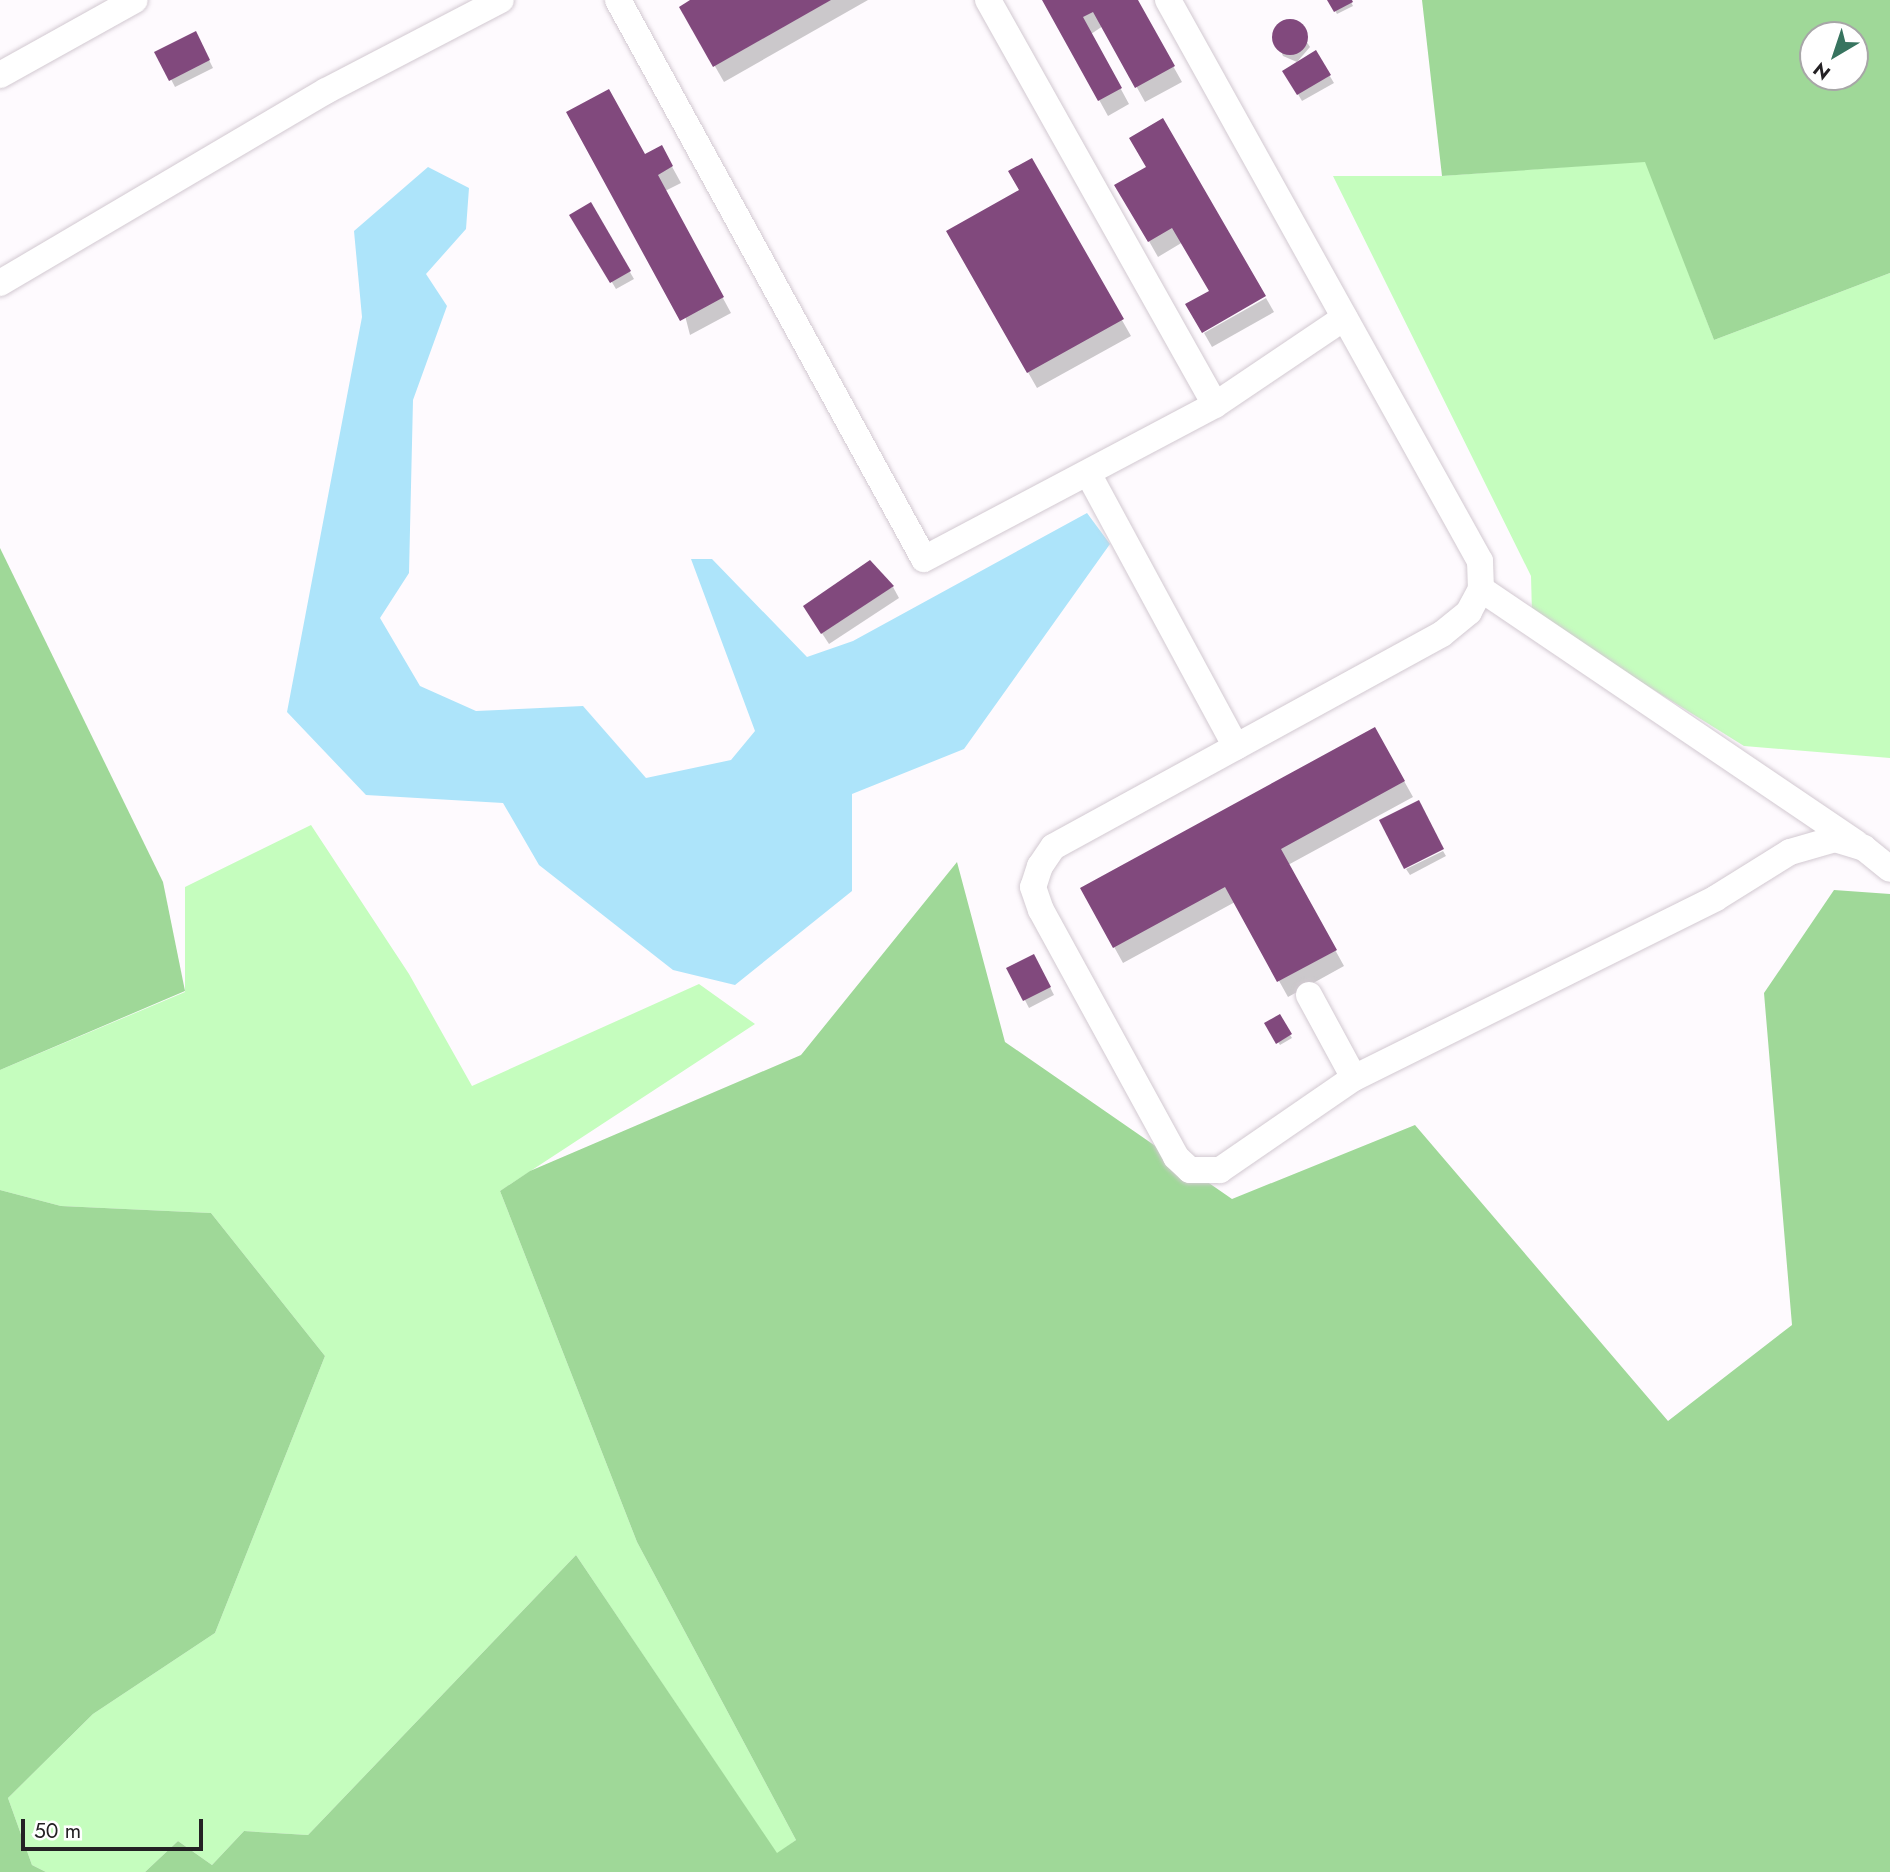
<!DOCTYPE html>
<style>
body{margin:0}
#map{position:relative;width:1890px;height:1872px;overflow:hidden;background:#fefafe;font-family:Jost,sans-serif}
div>[style]{position:absolute}
[style*='--x']{left:calc(var(--x)*1px);top:calc(var(--y)*1px);width:calc(var(--w)*1px);rotate:calc(var(--a)*1deg)}
.green>*{inset:0;background:#c5fdbe}
.forest>*{inset:0;background:#9fd898}
.water>*{inset:0;background:#ade4fa}
.shadow>*{inset:0;background:#0003}
.building>*{inset:0;background:#81497d}
.round{border-radius:50%}
.roads{filter:drop-shadow(0 0 2px #d2c9d1) drop-shadow(0 0 2px #d2c9d1)}
.minor>*{height:26px;margin:-13px;padding:0 13px;transform-origin:13px;border-radius:13px;background:#fff}
span{translate:-50% -50%;white-space:nowrap;text-align:center;line-height:1.15;-webkit-text-stroke:7px #fff;paint-order:stroke}
.north{position:absolute;left:1799px;top:21px;width:70px;height:70px;box-sizing:border-box;background:#fff;border:2px solid #a7a6a7;border-radius:50%;rotate:219deg;font-size:19px;font-weight:700;line-height:28px;text-align:center;color:#242124}
.north::after{content:'';display:block;margin:auto;width:24px;height:32px;background:#37745f;clip-path:polygon(50% 0,100% 100%,50% 72%,0 100%)}
.scale{position:absolute;left:21px;top:1819px;width:182px;height:32px;box-sizing:border-box;border:4px solid #242124;border-top:0;padding-left:9px;font-size:21px;line-height:24px;white-space:nowrap;color:#242124;-webkit-text-stroke:5px #fff;paint-order:stroke}
</style>
<div id="map">
<div class="green">
<div style="clip-path:polygon(1646px 161px,1714px 340px,1890px 273px,1890px 758px,1744px 746px,1532px 614px,1531px 576px,1333px 176px,1442px 176px)"></div>
<div style="clip-path:polygon(311px 825px,409px 974px,472px 1086px,699px 984px,755px 1024px,500px 1191px,637px 1542px,796px 1840px,777px 1854px,576px 1555px,308px 1835px,244px 1831px,212px 1865px,178px 1841px,145px 1872px,46px 1872px,32px 1865px,8px 1798px,93px 1714px,215px 1633px,325px 1356px,211px 1213px,61px 1206px,0 1190px,0 1070px,185px 992px,185px 887px)"></div>
</div>
<div class="forest">
<div style="clip-path:polygon(evenodd,1422px 0,1890px 0,1890px 273px,1714px 340px,1645px 162px,1442px 176px,1422px 0,1813px 35px,1855px 35px,1855px 77px,1813px 77px,1813px 35px)"></div>
<div style="clip-path:polygon(0 548px,163px 882px,185px 991px,0 1070px)"></div>
<div style="clip-path:polygon(957px 862px,1005px 1042px,1232px 1199px,1415px 1125px,1668px 1421px,1792px 1325px,1764px 993px,1834px 890px,1890px 894px,1890px 1872px,145px 1872px,178px 1841px,212px 1865px,244px 1831px,308px 1835px,576px 1555px,777px 1853px,796px 1840px,637px 1542px,500px 1191px,530px 1171px,801px 1055px)"></div>
<div style="clip-path:polygon(0 1190px,61px 1206px,211px 1213px,325px 1356px,215px 1633px,93px 1714px,8px 1798px,32px 1865px,46px 1872px,0 1872px)"></div>
</div>
<div class="water">
<div style="clip-path:polygon(428px 167px,469px 188px,466px 229px,426px 274px,447px 306px,413px 400px,409px 573px,380px 618px,420px 686px,476px 711px,583px 706px,646px 778px,731px 760px,755px 731px,691px 559px,712px 559px,807px 657px,853px 641px,1087px 513px,1110px 544px,964px 749px,852px 794px,852px 891px,735px 985px,673px 970px,539px 865px,503px 803px,366px 795px,287px 712px,362px 317px,354px 231px)"></div>
</div>
<div class="shadow">
<div style="clip-path:polygon(694px 0,868px 0,724px 82px,681px 7px)"></div>
<div style="clip-path:polygon(1044px 0,1136px 0,1182px 82px,1145px 102px,1103px 26px,1091px 34px,1129px 104px,1108px 116px)"></div>
<div style="clip-path:polygon(1329px 0,1350px 0,1353px 6px,1337px 14px)"></div>
<div style="clip-path:polygon(1293px 21px,1310px 47px,1297px 62px,1283px 56px,1274px 34px)"></div>
<div style="clip-path:polygon(199px 40px,213px 68px,175px 87px,157px 52px)"></div>
<div style="clip-path:polygon(1316px 53px,1334px 83px,1302px 101px,1285px 72px)"></div>
<div style="clip-path:polygon(644px 156px,670px 163px,681px 183px,665px 191px,731px 313px,690px 335px)"></div>
<div style="clip-path:polygon(1031px 160px,1131px 336px,1037px 388px,948px 232px,1021px 190px)"></div>
<div style="clip-path:polygon(1148px 167px,1211px 291px,1183px 242px,1158px 257px,1117px 185px)"></div>
<div style="clip-path:polygon(590px 204px,634px 279px,616px 289px,572px 215px)"></div>
<div style="clip-path:polygon(1266px 298px,1274px 312px,1212px 347px,1204px 333px)"></div>
<div style="clip-path:polygon(893px 587px,899px 598px,829px 644px,812px 618px)"></div>
<div style="clip-path:polygon(1375px 729px,1413px 797px,1288px 865px,1344px 966px,1288px 997px,1235px 902px,1123px 963px,1082px 889px)"></div>
<div style="clip-path:polygon(1443px 851px,1446px 856px,1410px 875px,1406px 869px)"></div>
<div style="clip-path:polygon(1034px 956px,1054px 995px,1029px 1008px,1009px 969px)"></div>
<div style="clip-path:polygon(1279px 1017px,1292px 1038px,1280px 1045px,1267px 1024px)"></div>
</div>
<div class="building">
<div style="clip-path:polygon(690px 0,831px 0,713px 67px,679px 7px)"></div>
<div style="clip-path:polygon(1042px 0,1138px 0,1175px 66px,1135px 88px,1093px 12px,1083px 17px,1122px 88px,1098px 101px)"></div>
<div style="clip-path:polygon(1327px 0,1352px 0,1353px 2px,1334px 12px)"></div>
<div class="round" style="left:1272px;top:19px;width:36px;height:36px"></div>
<div style="clip-path:polygon(196px 31px,210px 60px,169px 81px,154px 52px)"></div>
<div style="clip-path:polygon(1316px 50px,1331px 75px,1297px 95px,1282px 71px)"></div>
<div style="clip-path:polygon(609px 89px,645px 154px,662px 145px,673px 166px,658px 175px,724px 297px,680px 321px,566px 112px)"></div>
<div style="clip-path:polygon(1163px 118px,1266px 296px,1202px 333px,1185px 304px,1209px 291px,1172px 228px,1148px 242px,1114px 185px,1146px 167px,1129px 138px)"></div>
<div style="clip-path:polygon(1032px 158px,1124px 319px,1027px 373px,946px 231px,1019px 190px,1008px 171px)"></div>
<div style="clip-path:polygon(591px 202px,631px 271px,610px 283px,569px 215px)"></div>
<div style="clip-path:polygon(870px 560px,894px 586px,821px 634px,803px 606px)"></div>
<div style="clip-path:polygon(1375px 727px,1405px 781px,1281px 849px,1337px 950px,1277px 982px,1225px 887px,1113px 948px,1080px 888px)"></div>
<div style="clip-path:polygon(1419px 800px,1444px 849px,1404px 869px,1379px 820px)"></div>
<div style="clip-path:polygon(1034px 954px,1051px 987px,1023px 1001px,1006px 968px)"></div>
<div style="clip-path:polygon(1280px 1014px,1292px 1034px,1276px 1044px,1264px 1023px)"></div>
</div>
<div class="roads">
<div class="minor">
<div style="--x:618;--y:0;--w:637;--a:61.3"></div>
<div style="--x:924;--y:559;--w:329;--a:-27.9"></div>
<div style="--x:1215;--y:405;--w:156;--a:-34"></div>
<div style="--x:988;--y:0;--w:464;--a:60.7"></div>
<div style="--x:1168;--y:0;--w:642;--a:60.92"></div>
<div style="--x:1480;--y:561;--w:28;--a:88"></div>
<div style="--x:1481;--y:589;--w:26;--a:118"></div>
<div style="--x:1469;--y:612;--w:35;--a:141"></div>
<div style="--x:1442;--y:634;--w:443;--a:151.3"></div>
<div style="--x:1053;--y:847;--w:23;--a:124"></div>
<div style="--x:1040;--y:866;--w:22;--a:108"></div>
<div style="--x:1033;--y:887;--w:24;--a:71"></div>
<div style="--x:1041;--y:910;--w:281;--a:61.3"></div>
<div style="--x:1176;--y:1157;--w:19;--a:43"></div>
<div style="--x:1190;--y:1170;--w:30;--a:0"></div>
<div style="--x:1220;--y:1170;--w:163;--a:-34.5"></div>
<div style="--x:1354;--y:1078;--w:404;--a:-26.4"></div>
<div style="--x:1716;--y:898;--w:87;--a:-31.9"></div>
<div style="--x:1790;--y:852;--w:47;--a:-16.1"></div>
<div style="--x:1835;--y:839;--w:30;--a:17"></div>
<div style="--x:1864;--y:848;--w:33;--a:39"></div>
<div style="--x:0;--y:75;--w:154;--a:-29.1"></div>
<div style="--x:0;--y:283;--w:378;--a:-30.5"></div>
<div style="--x:326;--y:91;--w:197;--a:-27.5"></div>
<div style="--x:1089;--y:475;--w:309;--a:61.6"></div>
<div style="--x:1481;--y:589;--w:453;--a:34.1"></div>
<div style="--x:1309;--y:995;--w:94;--a:61.5"></div>
</div>
</div>
<div class="north">N</div>
<div class="scale">50 m</div>
</div>
